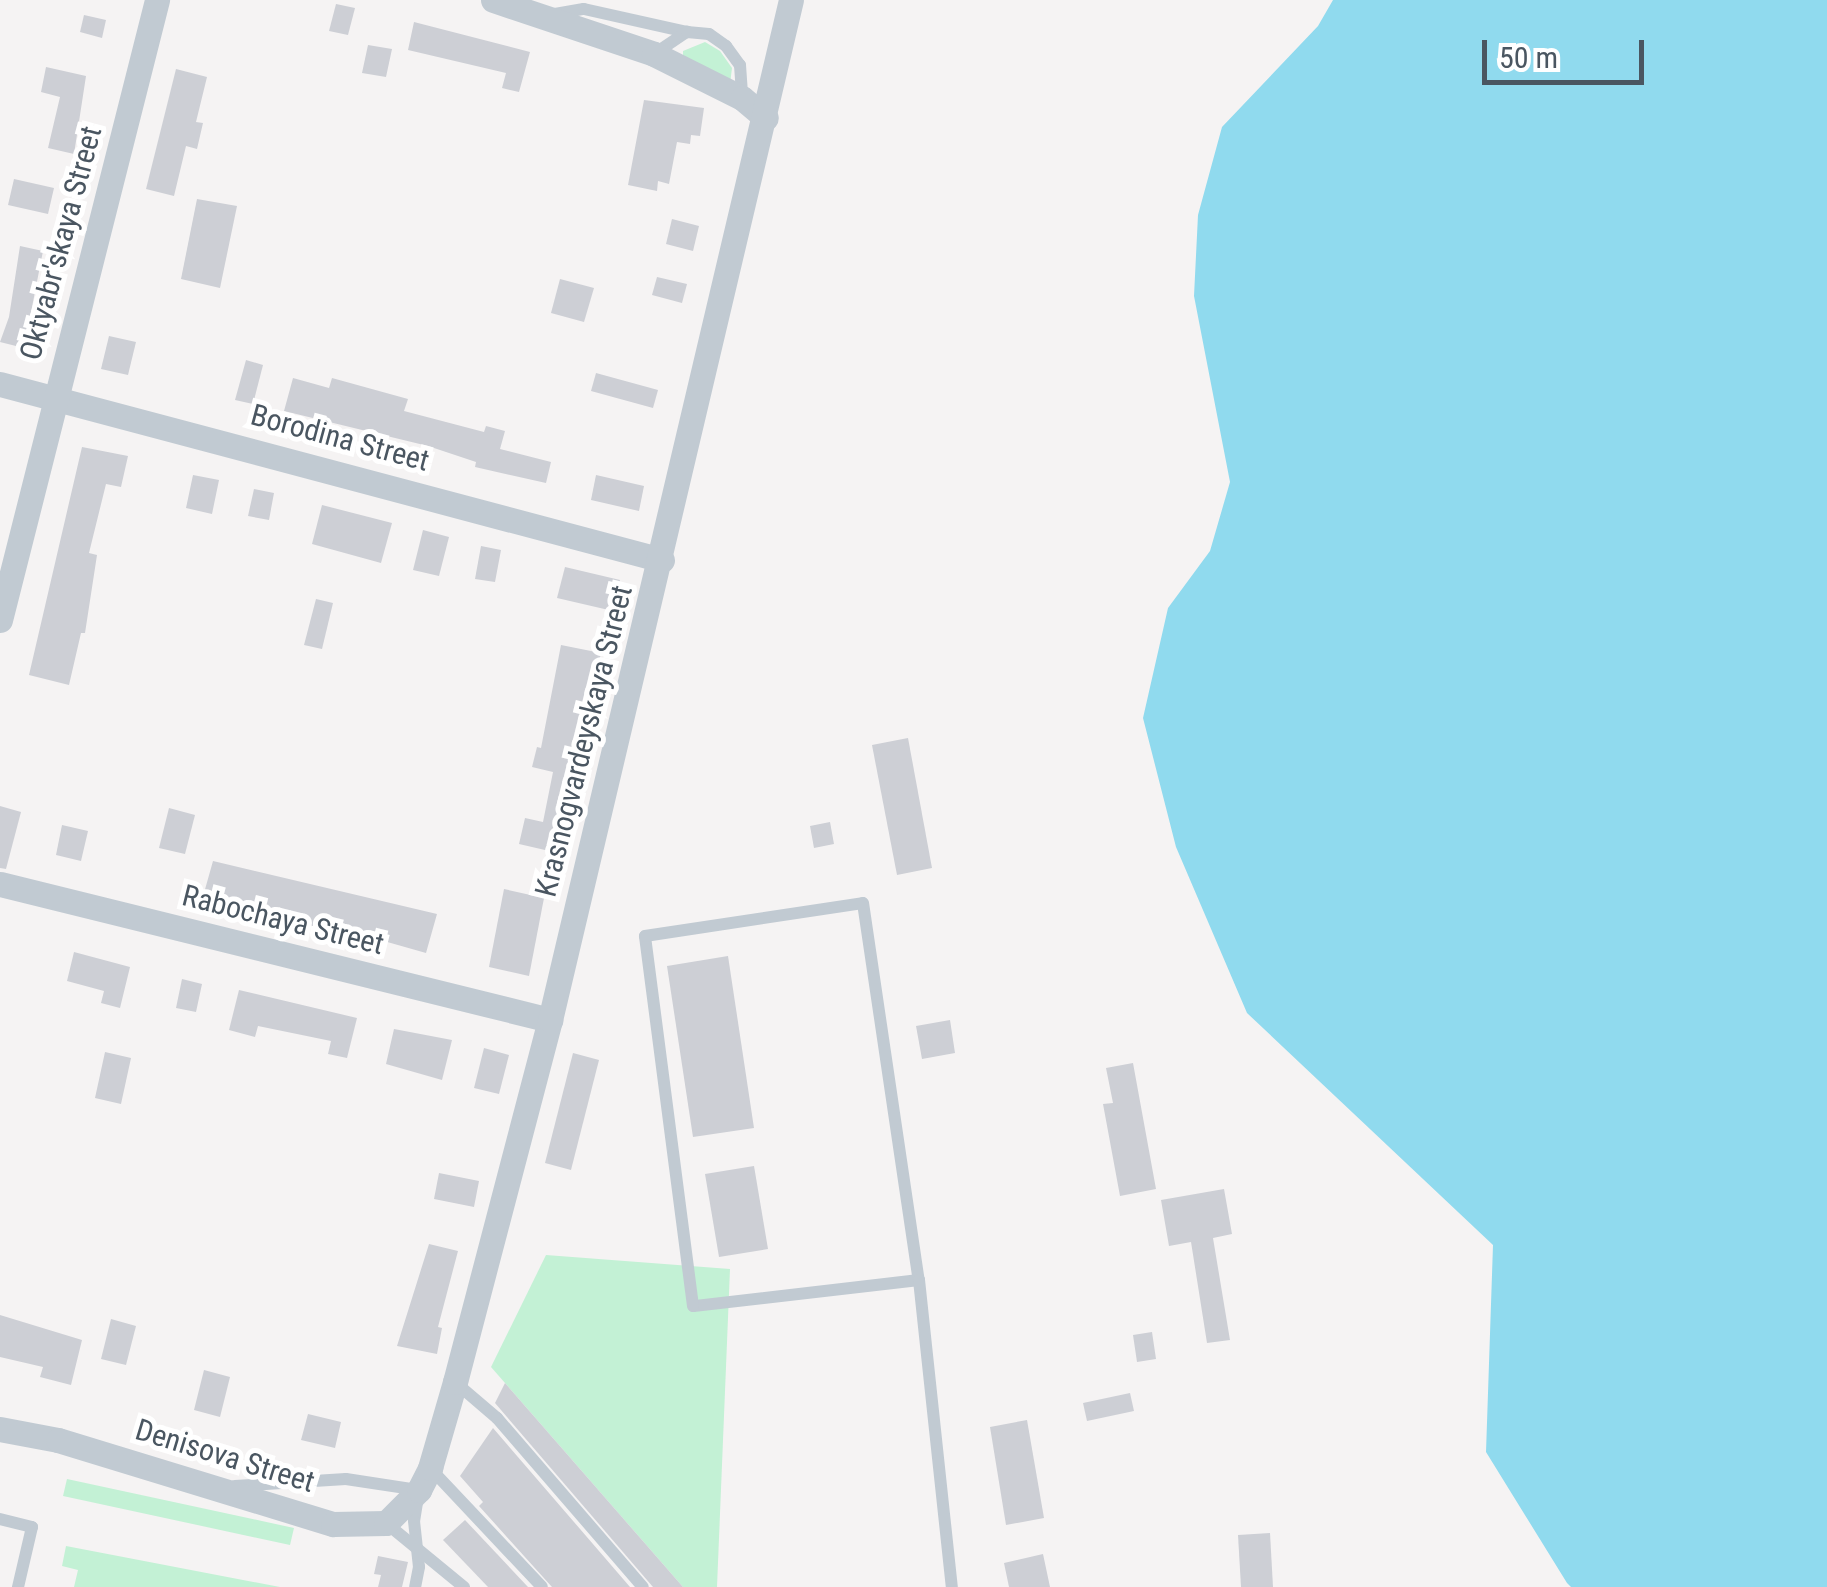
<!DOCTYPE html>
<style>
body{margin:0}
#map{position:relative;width:1827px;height:1587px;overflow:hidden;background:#f5f3f3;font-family:"Roboto Condensed",sans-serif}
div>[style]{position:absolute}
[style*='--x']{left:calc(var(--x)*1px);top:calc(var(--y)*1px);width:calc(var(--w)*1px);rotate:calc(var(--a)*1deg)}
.green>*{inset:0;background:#c3f1d5}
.water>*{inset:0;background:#90daee}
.building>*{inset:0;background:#cdcfd5}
.service>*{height:12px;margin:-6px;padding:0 6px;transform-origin:6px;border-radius:6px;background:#c1cad2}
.minor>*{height:25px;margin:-12.5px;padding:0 12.5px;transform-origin:12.5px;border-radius:12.5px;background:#c1cad2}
span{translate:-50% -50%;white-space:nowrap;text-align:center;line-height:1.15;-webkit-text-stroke:10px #fff;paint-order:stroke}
.street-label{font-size:30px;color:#4a5661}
.scale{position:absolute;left:1482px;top:40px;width:162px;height:45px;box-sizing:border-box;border:5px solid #4a5661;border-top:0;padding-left:12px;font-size:30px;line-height:35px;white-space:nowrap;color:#4a5661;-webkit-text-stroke:8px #fff;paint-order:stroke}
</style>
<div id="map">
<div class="green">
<div style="clip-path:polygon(705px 42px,720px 51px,732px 68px,730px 84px,683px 60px,683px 51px)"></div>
<div style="clip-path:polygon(546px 1255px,730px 1269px,717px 1587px,683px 1587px,491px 1367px)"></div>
<div style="clip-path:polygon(67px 1479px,294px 1528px,290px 1545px,63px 1496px)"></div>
<div style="clip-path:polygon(66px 1546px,280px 1587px,74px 1587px,78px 1570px,62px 1566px)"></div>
</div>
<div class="water">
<div style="clip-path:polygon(1333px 0,1827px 0,1827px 1587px,1571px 1587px,1567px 1583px,1486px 1452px,1493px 1245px,1247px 1013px,1176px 847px,1143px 718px,1168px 608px,1210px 551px,1230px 482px,1194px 296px,1198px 215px,1222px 127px,1318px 26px)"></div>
</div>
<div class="building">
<div style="clip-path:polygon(336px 4px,355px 8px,348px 35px,329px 31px)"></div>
<div style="clip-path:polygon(84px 15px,106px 20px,102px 38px,80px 32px)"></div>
<div style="clip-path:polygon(414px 22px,530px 52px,519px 92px,502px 88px,506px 73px,408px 50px)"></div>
<div style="clip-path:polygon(368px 45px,392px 49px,386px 77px,362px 73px)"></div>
<div style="clip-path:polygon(46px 67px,86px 76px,74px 154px,48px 148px,60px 97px,41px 92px)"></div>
<div style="clip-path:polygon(176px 69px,207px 77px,196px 122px,203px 123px,197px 149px,186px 146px,174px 196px,146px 189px)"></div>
<div style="clip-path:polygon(644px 100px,704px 108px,700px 136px,691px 135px,690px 144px,677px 142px,669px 184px,658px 181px,657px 191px,628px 185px)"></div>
<div style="clip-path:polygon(14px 179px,54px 188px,48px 214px,8px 205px)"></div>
<div style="clip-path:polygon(197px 199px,237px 206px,220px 288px,181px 279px)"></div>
<div style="clip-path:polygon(672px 219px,699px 226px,693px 251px,666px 244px)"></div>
<div style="clip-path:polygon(20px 246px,43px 251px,24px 348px,0 342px,9px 317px)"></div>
<div style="clip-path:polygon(657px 277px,687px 284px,682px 303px,652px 295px)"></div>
<div style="clip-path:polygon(560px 279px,594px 288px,584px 322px,551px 313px)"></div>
<div style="clip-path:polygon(109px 336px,136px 342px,128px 375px,101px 369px)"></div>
<div style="clip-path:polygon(246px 360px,263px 365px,253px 404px,235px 400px)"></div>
<div style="clip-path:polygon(596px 373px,658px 390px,653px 408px,591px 391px)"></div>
<div style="clip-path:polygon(293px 378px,329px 388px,332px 378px,408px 399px,404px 411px,484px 432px,486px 426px,505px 431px,500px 449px,551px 462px,546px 483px,475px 467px,476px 462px,428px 446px,284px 411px)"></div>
<div style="clip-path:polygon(82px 447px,128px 456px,121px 487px,106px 484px,89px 553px,97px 555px,85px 633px,81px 633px,69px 685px,29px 675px)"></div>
<div style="clip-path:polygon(193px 475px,219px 480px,212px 514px,186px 508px)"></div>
<div style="clip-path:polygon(596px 475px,644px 486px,639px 511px,591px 500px)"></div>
<div style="clip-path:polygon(254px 489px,274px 493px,269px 520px,248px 516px)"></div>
<div style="clip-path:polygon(322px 505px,392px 523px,381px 563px,312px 544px)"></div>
<div style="clip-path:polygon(423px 530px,449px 537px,439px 576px,413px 570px)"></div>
<div style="clip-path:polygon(481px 546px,501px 550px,495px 582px,475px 579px)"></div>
<div style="clip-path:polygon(565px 567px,620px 580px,613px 611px,557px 598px)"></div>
<div style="clip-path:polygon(316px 599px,333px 603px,322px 649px,304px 645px)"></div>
<div style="clip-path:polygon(561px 645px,601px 653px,558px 853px,519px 844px,525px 818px,543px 822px,553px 772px,532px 767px,537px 747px,541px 748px)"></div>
<div style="clip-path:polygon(908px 738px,932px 868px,897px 875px,872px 745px)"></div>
<div style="clip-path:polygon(0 806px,21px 812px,6px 869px,0 868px)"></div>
<div style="clip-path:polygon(169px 808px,195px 815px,185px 854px,159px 848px)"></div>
<div style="clip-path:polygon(830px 822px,834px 844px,814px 848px,810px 826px)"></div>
<div style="clip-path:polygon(62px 825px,88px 831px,81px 861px,56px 855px)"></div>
<div style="clip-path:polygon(213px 861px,437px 914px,426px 953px,331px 926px,330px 930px,202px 900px)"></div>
<div style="clip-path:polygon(504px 889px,544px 898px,529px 976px,489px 967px)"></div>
<div style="clip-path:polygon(74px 952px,130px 967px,120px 1008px,101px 1003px,104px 991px,67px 981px)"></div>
<div style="clip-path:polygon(728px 956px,754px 1128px,693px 1137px,667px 966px)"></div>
<div style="clip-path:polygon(182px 979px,202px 984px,196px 1012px,176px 1008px)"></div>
<div style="clip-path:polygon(239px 990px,357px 1018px,347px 1058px,328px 1054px,331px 1041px,258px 1026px,255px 1037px,229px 1030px)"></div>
<div style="clip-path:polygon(950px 1020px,955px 1053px,922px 1059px,916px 1026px)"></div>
<div style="clip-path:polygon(394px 1029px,452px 1040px,442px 1080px,386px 1064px)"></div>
<div style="clip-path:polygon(484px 1048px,509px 1055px,499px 1094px,474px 1088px)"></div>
<div style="clip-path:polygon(105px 1052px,131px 1058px,121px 1104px,95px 1098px)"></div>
<div style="clip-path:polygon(573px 1053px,599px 1060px,571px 1170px,545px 1163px)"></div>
<div style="clip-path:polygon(1133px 1063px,1156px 1189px,1120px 1196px,1103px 1104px,1113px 1103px,1106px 1068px)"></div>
<div style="clip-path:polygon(754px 1166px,768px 1249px,719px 1257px,705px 1174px)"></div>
<div style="clip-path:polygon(439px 1173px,479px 1181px,474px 1207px,434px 1199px)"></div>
<div style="clip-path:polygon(1224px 1189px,1232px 1234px,1213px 1238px,1230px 1340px,1207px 1343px,1191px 1242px,1169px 1246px,1161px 1200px)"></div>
<div style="clip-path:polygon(429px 1244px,458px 1251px,438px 1327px,442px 1328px,437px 1354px,397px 1346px)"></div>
<div style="clip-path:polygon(0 1315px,82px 1340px,71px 1385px,40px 1377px,43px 1367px,0 1357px)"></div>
<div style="clip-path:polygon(111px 1319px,136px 1326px,126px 1365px,101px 1359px)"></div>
<div style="clip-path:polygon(1152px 1332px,1156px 1359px,1137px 1362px,1133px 1335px)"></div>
<div style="clip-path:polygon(204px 1370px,230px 1377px,220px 1417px,194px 1410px)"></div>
<div style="clip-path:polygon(505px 1383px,683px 1587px,653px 1587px,495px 1403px)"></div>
<div style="clip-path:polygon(1130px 1393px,1134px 1411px,1087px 1421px,1083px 1403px)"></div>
<div style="clip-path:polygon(308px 1414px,341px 1422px,335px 1448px,301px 1440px)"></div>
<div style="clip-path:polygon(1027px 1420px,1044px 1518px,1006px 1525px,990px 1427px)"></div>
<div style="clip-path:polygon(493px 1428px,630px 1587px,552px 1587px,479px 1506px,483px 1502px,460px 1476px)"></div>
<div style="clip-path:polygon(465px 1520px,528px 1587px,488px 1587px,443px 1540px)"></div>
<div style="clip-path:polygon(1270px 1533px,1273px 1587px,1241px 1587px,1238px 1535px)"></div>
<div style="clip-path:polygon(1043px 1554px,1050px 1587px,1009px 1587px,1004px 1563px)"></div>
<div style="clip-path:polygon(378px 1556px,408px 1562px,402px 1587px,378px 1587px,381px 1575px,374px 1574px)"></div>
</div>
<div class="service">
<div style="--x:555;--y:14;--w:29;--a:-10"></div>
<div style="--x:584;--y:9;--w:106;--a:12.6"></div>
<div style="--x:654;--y:54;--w:40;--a:-34"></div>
<div style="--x:687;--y:32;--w:22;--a:5"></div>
<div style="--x:709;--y:34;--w:21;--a:35"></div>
<div style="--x:726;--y:46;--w:24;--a:54"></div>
<div style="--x:740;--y:65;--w:32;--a:86"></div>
<div style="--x:919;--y:1280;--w:227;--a:173.4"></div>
<div style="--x:693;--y:1306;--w:373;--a:-97.4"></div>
<div style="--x:645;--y:936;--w:220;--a:-8.6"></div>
<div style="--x:863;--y:903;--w:381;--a:81.6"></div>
<div style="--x:919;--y:1280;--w:309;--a:83.9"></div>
<div style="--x:456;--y:1383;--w:54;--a:40.5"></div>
<div style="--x:497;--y:1418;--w:223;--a:49.2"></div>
<div style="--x:430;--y:1468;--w:163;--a:46.7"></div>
<div style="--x:235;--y:1486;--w:111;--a:-3.6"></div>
<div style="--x:346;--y:1479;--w:74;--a:8.6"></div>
<div style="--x:419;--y:1490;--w:31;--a:99"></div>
<div style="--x:414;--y:1521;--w:46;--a:83.8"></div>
<div style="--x:419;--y:1567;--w:20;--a:101"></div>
<div style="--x:0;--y:1519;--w:33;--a:14"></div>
<div style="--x:32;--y:1527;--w:62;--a:103.1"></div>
<div style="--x:386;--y:1523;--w:101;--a:39.4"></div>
</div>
<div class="minor">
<div style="--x:493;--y:0;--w:170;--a:18.5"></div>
<div style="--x:654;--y:54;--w:98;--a:26.6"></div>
<div style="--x:742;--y:98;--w:31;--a:40"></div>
<div style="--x:0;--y:384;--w:685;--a:14.89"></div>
<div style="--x:0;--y:620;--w:640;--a:-75.79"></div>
<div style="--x:0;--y:884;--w:567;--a:13.89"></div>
<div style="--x:0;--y:1429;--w:59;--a:10.7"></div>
<div style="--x:58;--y:1440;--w:288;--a:17"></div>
<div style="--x:333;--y:1524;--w:53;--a:-1.1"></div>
<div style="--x:386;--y:1523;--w:47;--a:-45"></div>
<div style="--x:419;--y:1490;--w:25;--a:-63"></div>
<div style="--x:430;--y:1468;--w:90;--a:-73.8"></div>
<div style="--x:455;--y:1382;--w:374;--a:-75.3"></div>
<div style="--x:550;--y:1020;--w:1048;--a:-76.71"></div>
</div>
<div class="street-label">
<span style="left:61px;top:243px;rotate:-75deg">Oktyabr'skaya Street</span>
<span style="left:340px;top:438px;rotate:15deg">Borodina Street</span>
<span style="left:584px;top:741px;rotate:-76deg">Krasnogvardeyskaya Street</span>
<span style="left:283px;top:920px;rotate:14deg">Rabochaya Street</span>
<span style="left:225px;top:1456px;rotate:17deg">Denisova Street</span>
</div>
<div class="scale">50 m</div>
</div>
